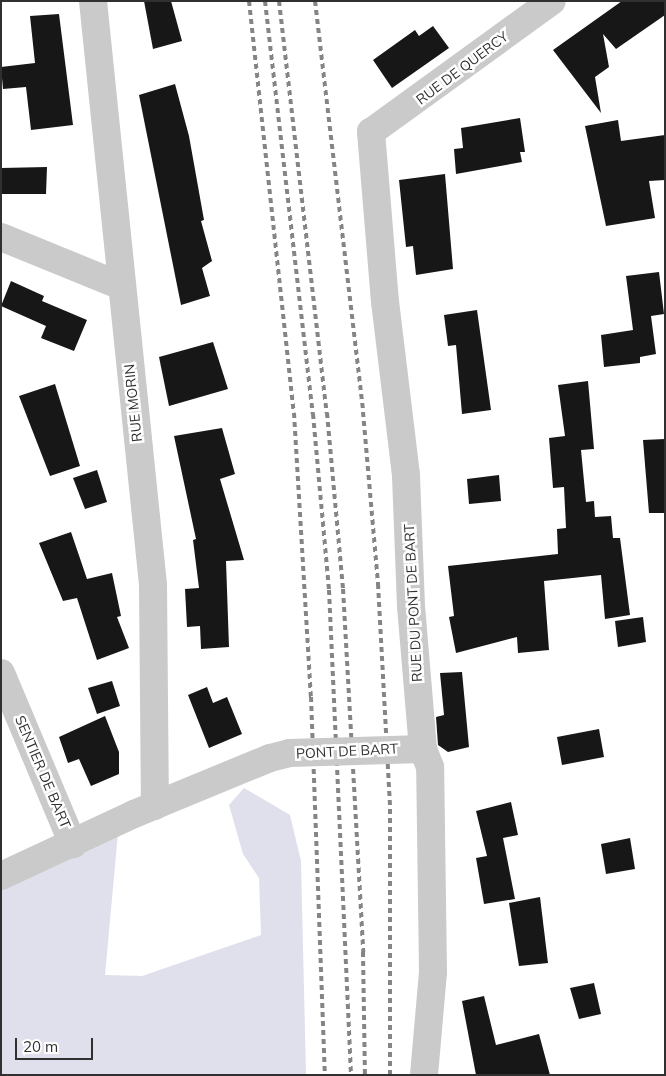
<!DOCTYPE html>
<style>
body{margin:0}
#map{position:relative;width:666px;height:1076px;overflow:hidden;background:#fff;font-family:Mulish,sans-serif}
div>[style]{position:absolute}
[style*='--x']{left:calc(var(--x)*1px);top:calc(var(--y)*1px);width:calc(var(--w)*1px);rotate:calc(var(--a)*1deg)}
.green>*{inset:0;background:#dfe0ec}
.building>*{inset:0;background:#171717}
.minor>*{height:28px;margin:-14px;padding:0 14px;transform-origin:14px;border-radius:14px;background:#cacaca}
.rail>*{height:4px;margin-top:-2px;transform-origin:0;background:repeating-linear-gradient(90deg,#858585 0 5px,transparent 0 9px)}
.minor-bridge>*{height:28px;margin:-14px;padding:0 14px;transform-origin:14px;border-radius:14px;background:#cacaca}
span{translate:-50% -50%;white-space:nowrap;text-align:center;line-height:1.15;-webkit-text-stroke:5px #fff;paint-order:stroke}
.street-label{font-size:14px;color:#303030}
.frame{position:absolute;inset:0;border:2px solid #303030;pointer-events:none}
.scale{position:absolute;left:15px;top:1038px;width:78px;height:22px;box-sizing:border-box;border:2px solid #303030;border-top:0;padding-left:6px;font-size:15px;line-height:18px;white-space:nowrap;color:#303030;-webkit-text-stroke:4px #fff;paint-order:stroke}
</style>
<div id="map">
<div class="green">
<div style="clip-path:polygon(244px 788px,290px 815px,301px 861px,306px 1075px,1px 1075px,1px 887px,118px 833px,105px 975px,142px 976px,261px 935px,259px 878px,243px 854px,229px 805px)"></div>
</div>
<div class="building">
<div style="clip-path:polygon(144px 1px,171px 1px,182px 41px,153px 49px)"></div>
<div style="clip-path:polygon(622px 1px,665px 1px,665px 15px,616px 49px,603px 34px,609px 67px,595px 77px,601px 113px,553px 50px)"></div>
<div style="clip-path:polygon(59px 14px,73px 125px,31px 130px,26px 87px,3px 89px,1px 67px,35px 63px,30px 16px)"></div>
<div style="clip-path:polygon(433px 26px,449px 48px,392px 88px,373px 60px,415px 30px,419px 36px)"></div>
<div style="clip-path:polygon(175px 84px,189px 136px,204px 220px,201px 221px,212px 261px,202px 268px,210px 296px,181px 305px,139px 95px)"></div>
<div style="clip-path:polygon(520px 118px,525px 152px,520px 152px,522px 162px,456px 174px,454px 149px,463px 148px,461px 128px)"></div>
<div style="clip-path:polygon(618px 120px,621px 141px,665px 135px,665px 180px,649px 181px,655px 218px,606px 226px,585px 126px)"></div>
<div style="clip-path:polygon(47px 167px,46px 194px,1px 194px,1px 168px)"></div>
<div style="clip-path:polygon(445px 174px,453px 269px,416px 275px,413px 246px,406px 247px,399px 180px)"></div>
<div style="clip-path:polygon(659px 272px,664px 314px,651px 316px,656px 354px,640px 357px,640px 363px,604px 367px,601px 335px,633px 330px,626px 276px)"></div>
<div style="clip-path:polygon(11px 281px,44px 296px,42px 301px,87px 320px,74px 351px,41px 338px,46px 326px,1px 306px)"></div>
<div style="clip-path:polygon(477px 310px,491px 410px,462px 414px,456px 345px,448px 346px,444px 315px)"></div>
<div style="clip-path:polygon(213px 342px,228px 389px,169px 406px,159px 357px)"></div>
<div style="clip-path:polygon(588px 381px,594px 449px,581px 450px,586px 502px,594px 501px,595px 517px,611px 516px,613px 538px,620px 538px,630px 615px,605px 619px,601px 575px,544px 581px,549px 650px,518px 653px,517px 637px,456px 653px,449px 617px,454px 616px,448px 566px,558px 554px,557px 529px,566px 528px,564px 487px,553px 488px,549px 438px,565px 436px,558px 385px)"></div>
<div style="clip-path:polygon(55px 384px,80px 466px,50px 476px,19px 396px)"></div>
<div style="clip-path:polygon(222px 428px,235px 474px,220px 479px,244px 560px,226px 561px,229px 647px,201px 649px,200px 626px,187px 627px,185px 589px,199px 588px,193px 540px,196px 539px,174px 436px)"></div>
<div style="clip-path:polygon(665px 439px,665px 513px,649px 513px,643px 440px)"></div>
<div style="clip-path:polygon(97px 470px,107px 502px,85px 509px,73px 478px)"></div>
<div style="clip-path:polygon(499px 475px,501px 501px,469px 504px,467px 479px)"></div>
<div style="clip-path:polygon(71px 532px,87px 579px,112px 573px,121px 616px,117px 617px,129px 648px,97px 660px,77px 598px,63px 601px,39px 543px)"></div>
<div style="clip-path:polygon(643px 617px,646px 642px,618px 647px,615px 621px)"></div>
<div style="clip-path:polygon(462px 672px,469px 747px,448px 752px,438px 745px,436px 717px,444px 715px,440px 673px)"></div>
<div style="clip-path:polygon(112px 681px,120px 706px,97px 714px,88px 688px)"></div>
<div style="clip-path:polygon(207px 687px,213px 703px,227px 697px,242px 734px,209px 748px,188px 695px)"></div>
<div style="clip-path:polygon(105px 716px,119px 752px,119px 774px,91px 786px,79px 759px,68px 763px,59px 737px)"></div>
<div style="clip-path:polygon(599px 729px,604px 757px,562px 765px,557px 737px)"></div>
<div style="clip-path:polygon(511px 802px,518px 835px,503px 838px,515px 899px,484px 904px,476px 858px,487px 856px,476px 811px)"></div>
<div style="clip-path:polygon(630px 838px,635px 869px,606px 874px,601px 844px)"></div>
<div style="clip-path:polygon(540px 897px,548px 963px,519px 966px,509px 903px)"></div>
<div style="clip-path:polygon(594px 983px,601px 1014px,579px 1019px,570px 988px)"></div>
<div style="clip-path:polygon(484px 996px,496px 1045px,539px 1034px,550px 1075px,476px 1075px,462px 1001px)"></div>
</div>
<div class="minor">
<div style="--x:93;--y:1;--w:587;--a:84.13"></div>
<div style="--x:153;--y:585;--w:221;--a:89.5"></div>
<div style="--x:1;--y:237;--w:130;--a:22.2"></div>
<div style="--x:1;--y:673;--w:186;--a:67.2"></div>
<div style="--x:1;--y:876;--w:147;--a:-25"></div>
<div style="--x:134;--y:814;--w:147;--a:-22.4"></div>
<div style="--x:424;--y:1075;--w:103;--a:-85"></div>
<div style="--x:433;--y:972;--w:205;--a:-90.8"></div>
<div style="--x:430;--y:767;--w:19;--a:-111"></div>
<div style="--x:423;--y:749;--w:144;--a:-94.8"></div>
<div style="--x:411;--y:606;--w:131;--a:-92.2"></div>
<div style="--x:406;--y:475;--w:174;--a:-96.9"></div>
<div style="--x:385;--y:302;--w:171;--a:-94.7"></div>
<div style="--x:371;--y:132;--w:223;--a:-35.9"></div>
</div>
<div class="rail">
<div style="--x:249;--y:1;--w:414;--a:83.8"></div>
<div style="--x:294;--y:413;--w:285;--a:86.6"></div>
<div style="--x:311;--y:697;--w:378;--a:87.9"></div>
<div style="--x:265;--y:1;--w:416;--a:83.4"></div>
<div style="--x:313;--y:414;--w:177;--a:84.8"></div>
<div style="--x:329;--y:590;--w:485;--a:87.4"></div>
<div style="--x:279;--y:1;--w:415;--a:83.4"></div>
<div style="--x:327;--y:413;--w:177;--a:84.8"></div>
<div style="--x:343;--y:589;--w:364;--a:86.8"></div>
<div style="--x:363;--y:952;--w:123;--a:89.1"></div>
<div style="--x:315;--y:1;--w:414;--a:83.3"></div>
<div style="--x:363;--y:412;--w:173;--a:85"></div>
<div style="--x:378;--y:584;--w:225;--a:86.9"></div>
<div style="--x:390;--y:809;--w:266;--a:90"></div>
</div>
<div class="minor-bridge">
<div style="--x:270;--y:758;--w:21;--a:-14"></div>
<div style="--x:290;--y:753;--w:133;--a:-1.7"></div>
</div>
<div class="street-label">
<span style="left:462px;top:68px;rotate:-37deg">RUE DE QUERCY</span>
<span style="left:133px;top:403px;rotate:-96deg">RUE MORIN</span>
<span style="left:413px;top:603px;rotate:-93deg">RUE DU PONT DE BART</span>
<span style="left:347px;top:751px;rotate:-3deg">PONT DE BART</span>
<span style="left:43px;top:772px;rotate:67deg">SENTIER DE BART</span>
</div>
<div class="frame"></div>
<div class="scale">20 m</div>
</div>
